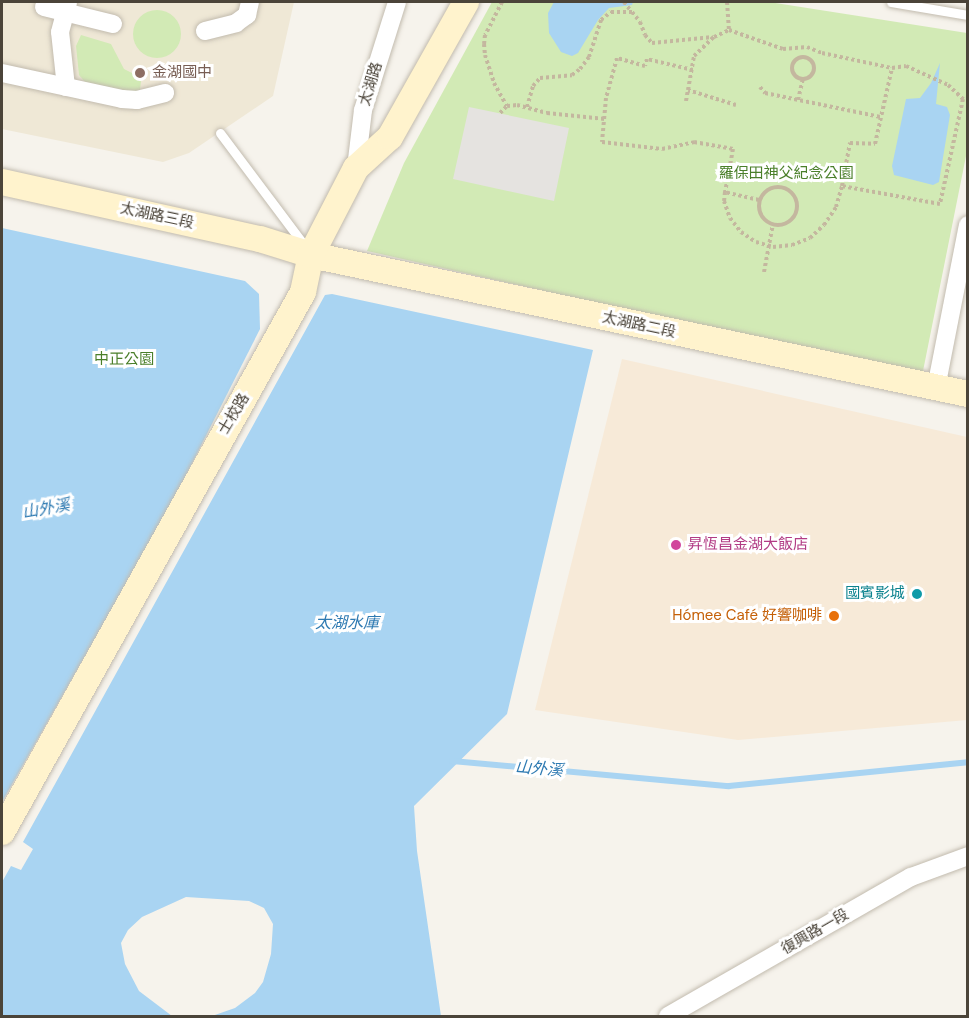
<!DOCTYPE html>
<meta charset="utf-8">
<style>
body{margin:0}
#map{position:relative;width:969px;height:1018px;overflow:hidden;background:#f6f3ec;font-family:"DM Sans","Noto Sans TC",sans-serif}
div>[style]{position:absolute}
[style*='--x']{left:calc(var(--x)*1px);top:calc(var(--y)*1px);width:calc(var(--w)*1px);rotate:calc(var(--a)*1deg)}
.commercial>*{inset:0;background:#f7ead8}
.education>*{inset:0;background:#efe8d6}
.green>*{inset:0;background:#d2eab5}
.round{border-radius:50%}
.parking>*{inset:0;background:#e5e3e0}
.water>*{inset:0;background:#a9d4f2}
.stream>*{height:6px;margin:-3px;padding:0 3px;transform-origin:3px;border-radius:3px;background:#a9d4f2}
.path>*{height:4px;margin-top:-2px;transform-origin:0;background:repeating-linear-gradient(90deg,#c4b79f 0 3px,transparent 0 6px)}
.path>.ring{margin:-2px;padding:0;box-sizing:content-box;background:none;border:4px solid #c4b79f;border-radius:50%}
.roads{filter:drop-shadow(0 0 2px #c2bbae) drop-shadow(0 0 2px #c2bbae)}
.lane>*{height:9px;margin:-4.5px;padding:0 4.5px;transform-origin:4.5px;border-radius:4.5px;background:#fff}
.street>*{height:18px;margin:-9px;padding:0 9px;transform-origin:9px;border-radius:9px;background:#fff}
.secondary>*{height:26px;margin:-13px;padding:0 13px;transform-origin:13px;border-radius:13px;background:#fff3cd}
.dots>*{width:16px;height:16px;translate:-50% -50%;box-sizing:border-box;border:3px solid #fff;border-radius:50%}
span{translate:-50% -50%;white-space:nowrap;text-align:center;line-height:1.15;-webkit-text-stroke:6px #fff;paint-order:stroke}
.education-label{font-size:15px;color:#785e54}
.left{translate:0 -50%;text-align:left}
.street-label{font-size:15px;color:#4b4439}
.park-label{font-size:15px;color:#4a7f2a}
.hotel-label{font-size:15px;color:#b23c85}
.culture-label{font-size:15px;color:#0d838f}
.right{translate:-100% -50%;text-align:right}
.food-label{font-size:15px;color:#c56008}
.water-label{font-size:16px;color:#2e7ab2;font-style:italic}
.frame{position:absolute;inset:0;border:3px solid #4b4439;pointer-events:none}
</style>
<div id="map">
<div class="commercial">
<div style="clip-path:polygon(622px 359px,967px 437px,967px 720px,738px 740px,535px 710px)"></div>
</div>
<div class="education">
<div style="clip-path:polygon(2px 2px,294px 2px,273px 96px,189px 153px,163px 162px,2px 129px)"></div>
</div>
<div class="green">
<div style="clip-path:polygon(492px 2px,769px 2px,967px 33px,967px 151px,922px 376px,367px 251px,404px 163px)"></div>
<div class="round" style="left:133px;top:10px;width:48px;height:48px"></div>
<div style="clip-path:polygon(81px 35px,111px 44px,124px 69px,138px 76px,141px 81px,140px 90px,134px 93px,85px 82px,79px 75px,76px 46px)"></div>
</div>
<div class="parking">
<div style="clip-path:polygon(469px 107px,569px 128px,554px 201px,453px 179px)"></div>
</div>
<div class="water">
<div style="clip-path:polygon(554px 2px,633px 2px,632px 5px,609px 8px,598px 20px,578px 53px,572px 56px,561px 52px,549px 33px,548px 13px)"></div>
<div style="clip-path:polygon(940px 63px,936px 104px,947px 107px,950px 115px,939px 182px,933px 185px,894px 175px,892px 166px,906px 99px,920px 98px,931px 83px)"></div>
<div style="clip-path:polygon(2px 228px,245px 281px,259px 294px,260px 329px,171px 505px,2px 802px)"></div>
<div style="clip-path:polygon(332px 294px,593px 350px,507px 714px,414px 806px,417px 851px,441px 1016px,212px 1016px,235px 1008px,255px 993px,263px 982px,271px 954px,273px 924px,264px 908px,249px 901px,186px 897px,142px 917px,128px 930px,121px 943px,125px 964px,139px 991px,172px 1016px,2px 1016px,2px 882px,11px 866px,21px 870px,33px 849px,23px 842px,325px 295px)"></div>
</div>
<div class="stream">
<div style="--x:452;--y:761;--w:278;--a:5.2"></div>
<div style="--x:729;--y:786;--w:240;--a:-5.7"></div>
</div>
<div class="path">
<div style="--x:502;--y:2;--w:37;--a:117"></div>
<div style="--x:485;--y:35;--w:9;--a:96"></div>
<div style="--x:484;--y:44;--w:11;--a:85"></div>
<div style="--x:485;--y:55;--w:29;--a:72"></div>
<div style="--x:494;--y:83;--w:26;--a:61"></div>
<div style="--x:624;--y:2;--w:11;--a:52"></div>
<div style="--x:727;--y:2;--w:28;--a:86"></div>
<div class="ring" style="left:792px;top:57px;width:18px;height:18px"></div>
<div style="--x:693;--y:70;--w:47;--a:-166.6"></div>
<div style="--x:647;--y:59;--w:7;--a:106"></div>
<div style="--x:645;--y:66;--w:29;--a:-164"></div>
<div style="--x:617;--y:58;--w:41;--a:105.4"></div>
<div style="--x:606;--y:98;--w:44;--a:95.2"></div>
<div style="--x:602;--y:142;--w:60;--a:6.7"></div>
<div style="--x:662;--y:149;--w:33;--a:-12"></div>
<div style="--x:694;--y:142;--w:40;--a:10"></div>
<div style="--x:733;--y:149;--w:44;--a:100.5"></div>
<div style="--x:760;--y:87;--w:8;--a:50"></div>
<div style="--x:765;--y:93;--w:118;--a:11.7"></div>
<div style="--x:798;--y:100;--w:22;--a:-77"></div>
<div style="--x:686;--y:101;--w:11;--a:-80"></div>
<div style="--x:736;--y:105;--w:50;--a:-162.6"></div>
<div style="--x:688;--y:90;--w:35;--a:-80"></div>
<div style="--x:694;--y:56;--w:28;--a:-44"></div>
<div style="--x:714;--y:37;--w:17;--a:-25"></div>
<div style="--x:729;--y:30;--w:57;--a:19.4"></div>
<div style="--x:783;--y:49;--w:24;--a:-5"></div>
<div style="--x:807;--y:47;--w:16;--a:22"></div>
<div style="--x:822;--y:53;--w:72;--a:12.1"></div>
<div style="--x:892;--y:68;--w:14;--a:-8"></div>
<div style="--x:906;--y:66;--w:46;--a:24.3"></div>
<div style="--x:948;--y:85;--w:21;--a:43"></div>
<div style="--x:963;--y:99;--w:107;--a:102.4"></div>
<div style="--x:940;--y:204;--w:100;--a:-169.6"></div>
<div style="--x:842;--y:186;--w:44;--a:-79.5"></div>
<div style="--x:850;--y:143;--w:25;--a:2"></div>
<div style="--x:875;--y:144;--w:78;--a:-77.4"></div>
<div style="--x:527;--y:107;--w:22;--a:-74"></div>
<div style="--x:533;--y:86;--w:11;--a:-49"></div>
<div style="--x:540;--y:78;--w:32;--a:-5"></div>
<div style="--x:572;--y:75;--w:10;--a:-37"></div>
<div style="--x:580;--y:69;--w:15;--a:-53"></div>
<div style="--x:589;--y:57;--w:39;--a:-72"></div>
<div style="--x:601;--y:20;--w:13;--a:-39"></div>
<div style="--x:611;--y:12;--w:21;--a:0"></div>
<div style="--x:632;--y:12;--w:13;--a:51"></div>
<div style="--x:640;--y:22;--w:14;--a:69"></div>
<div style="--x:645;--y:35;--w:11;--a:49"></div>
<div style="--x:652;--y:43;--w:61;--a:-5.6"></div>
<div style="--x:500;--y:113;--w:10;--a:-45"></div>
<div style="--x:507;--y:106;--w:10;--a:-6"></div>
<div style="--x:517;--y:105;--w:31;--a:15"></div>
<div style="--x:547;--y:113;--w:58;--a:5.9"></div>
<div class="ring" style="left:759px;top:187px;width:34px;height:34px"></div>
<div style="--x:759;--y:200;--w:35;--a:-167"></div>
<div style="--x:725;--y:192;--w:9;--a:96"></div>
<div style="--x:724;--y:201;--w:18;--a:71"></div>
<div style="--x:730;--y:218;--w:18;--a:52"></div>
<div style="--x:741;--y:232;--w:18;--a:34"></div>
<div style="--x:756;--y:242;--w:18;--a:16"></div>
<div style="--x:773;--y:247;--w:19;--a:-6"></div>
<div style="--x:792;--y:245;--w:19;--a:-21"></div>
<div style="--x:810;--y:238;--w:19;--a:-43"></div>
<div style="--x:824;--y:225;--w:22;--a:-56"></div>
<div style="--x:836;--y:207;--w:22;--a:-74"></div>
<div style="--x:764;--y:272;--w:49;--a:-79.4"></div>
</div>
<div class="roads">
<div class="lane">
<div style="--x:891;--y:2;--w:78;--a:9.6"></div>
<div style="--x:220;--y:133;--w:140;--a:53.1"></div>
</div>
<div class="street">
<div style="--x:44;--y:7;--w:71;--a:13.8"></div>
<div style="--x:205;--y:31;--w:32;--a:-14"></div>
<div style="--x:236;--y:23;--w:14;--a:-36"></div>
<div style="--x:247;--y:15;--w:13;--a:-77"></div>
<div style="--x:2;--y:73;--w:123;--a:12.2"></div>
<div style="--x:122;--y:99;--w:15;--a:4"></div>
<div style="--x:137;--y:100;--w:29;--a:-14"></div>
<div style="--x:66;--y:87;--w:55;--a:-96.2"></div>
<div style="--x:60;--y:32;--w:31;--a:-75"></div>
<div style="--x:356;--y:168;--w:58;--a:-83.1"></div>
<div style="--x:363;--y:110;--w:113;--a:-72.5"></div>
<div style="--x:936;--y:388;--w:166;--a:-78.9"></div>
<div style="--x:668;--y:1016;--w:280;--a:-29.8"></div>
<div style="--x:911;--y:877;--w:61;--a:-20.2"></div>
</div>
<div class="secondary">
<div style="--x:2;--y:182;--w:264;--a:12.5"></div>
<div style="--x:260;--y:239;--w:53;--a:17.4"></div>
<div style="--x:311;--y:255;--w:672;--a:11.95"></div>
<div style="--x:2;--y:832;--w:618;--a:-60.86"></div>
<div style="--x:303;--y:292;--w:38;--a:-78"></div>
<div style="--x:311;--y:255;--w:98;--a:-62.7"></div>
<div style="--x:356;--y:168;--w:46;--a:-42.4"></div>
<div style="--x:390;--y:137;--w:155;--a:-60.6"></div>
</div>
</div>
<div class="dots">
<div style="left:140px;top:73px;background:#8d6e63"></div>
<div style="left:676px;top:545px;background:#d1479c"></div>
<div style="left:917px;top:594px;background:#0f9aa8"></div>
<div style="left:834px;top:616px;background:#e8710a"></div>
</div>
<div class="education-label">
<span class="left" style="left:152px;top:73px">金湖國中</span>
</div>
<div class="street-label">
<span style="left:371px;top:84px;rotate:-73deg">太湖路</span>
<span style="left:157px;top:216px;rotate:12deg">太湖路三段</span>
<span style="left:639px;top:325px;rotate:12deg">太湖路二段</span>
<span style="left:234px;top:414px;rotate:-59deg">士校路</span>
<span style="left:815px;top:932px;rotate:-30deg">復興路一段</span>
</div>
<div class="park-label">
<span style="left:786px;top:174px">羅保田神父紀念公園</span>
<span style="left:124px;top:360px">中正公園</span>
</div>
<div class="hotel-label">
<span class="left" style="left:688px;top:545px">昇恆昌金湖大飯店</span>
</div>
<div class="culture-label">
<span class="right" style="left:905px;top:594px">國賓影城</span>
</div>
<div class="food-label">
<span class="right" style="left:822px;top:616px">Hómee Café 好響咖啡</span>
</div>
<div class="water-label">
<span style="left:46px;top:509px;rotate:-10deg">山外溪</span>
<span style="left:347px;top:623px">太湖水庫</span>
<span style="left:539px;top:769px;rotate:5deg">山外溪</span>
</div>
<div class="frame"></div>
</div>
